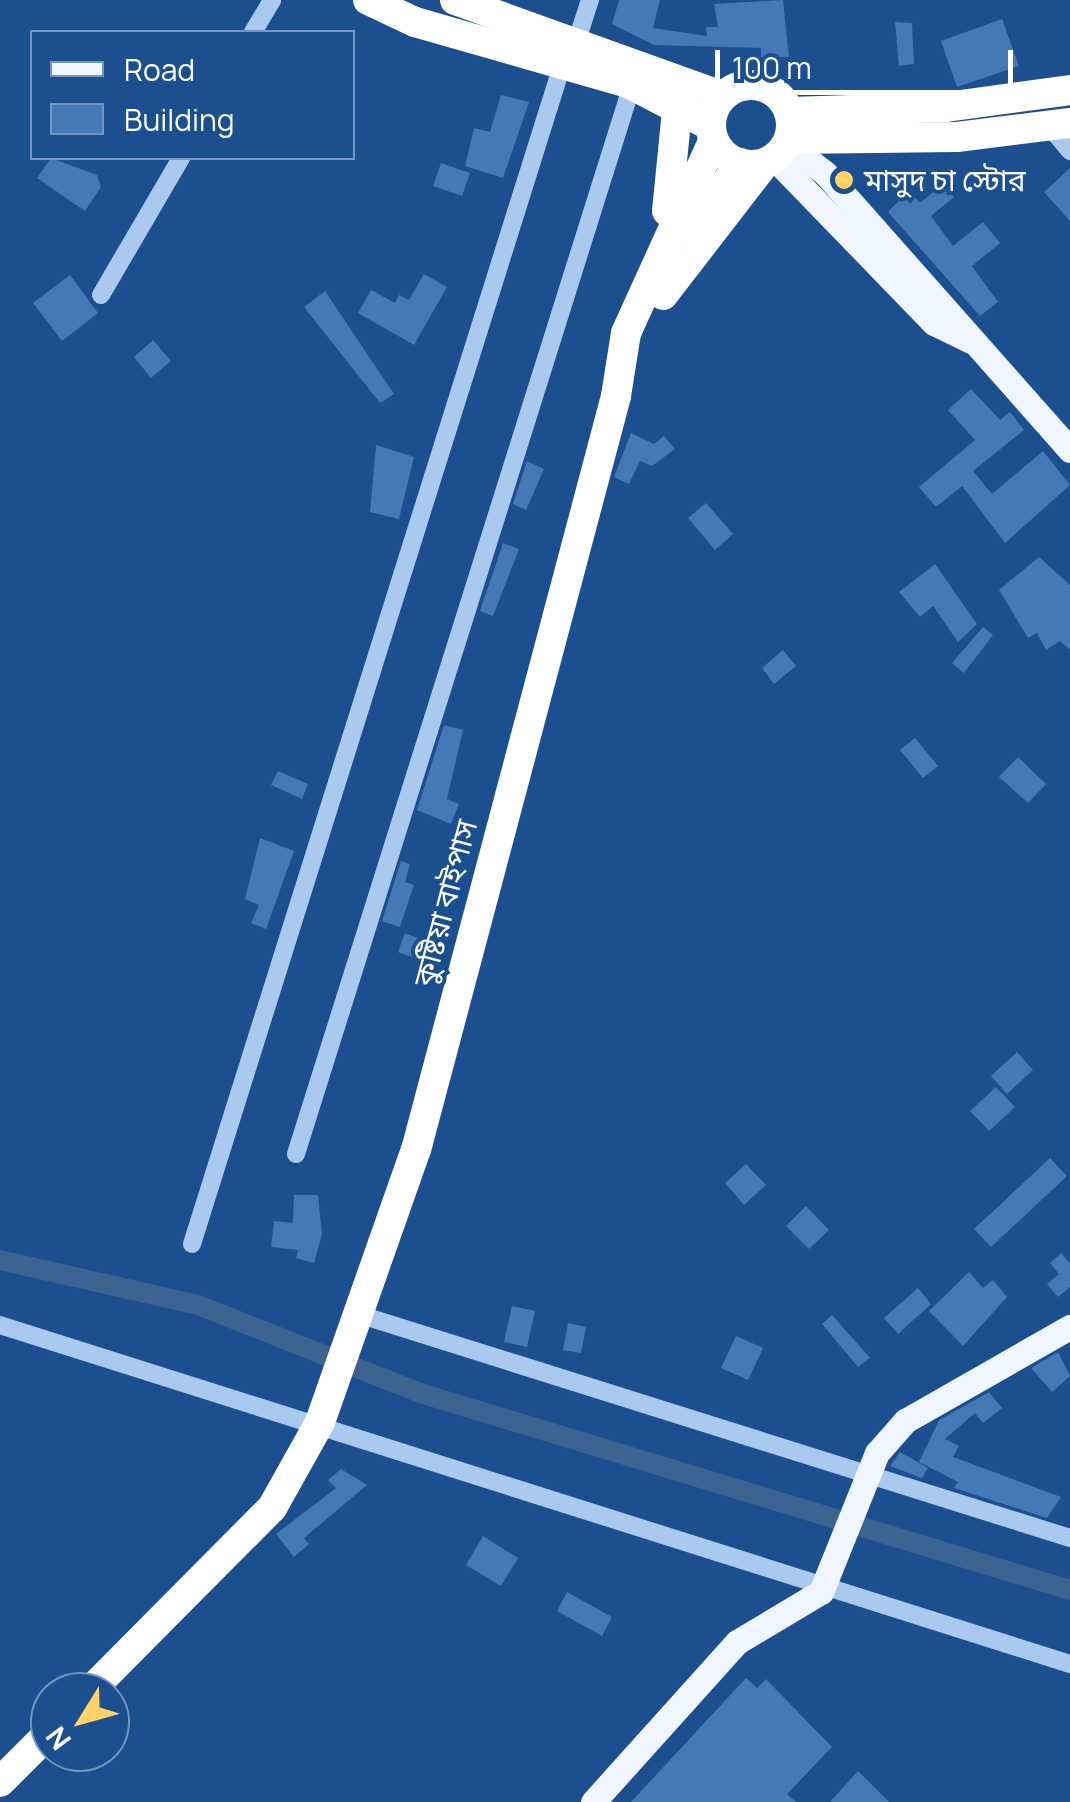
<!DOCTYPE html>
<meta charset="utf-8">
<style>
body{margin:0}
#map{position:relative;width:1070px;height:1802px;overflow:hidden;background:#1b4f8f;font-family:Manrope,"Noto Sans Bengali",sans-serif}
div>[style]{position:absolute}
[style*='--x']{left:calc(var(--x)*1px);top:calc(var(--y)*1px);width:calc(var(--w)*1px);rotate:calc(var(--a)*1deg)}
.canal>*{height:20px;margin:-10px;padding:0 10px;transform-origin:10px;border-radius:10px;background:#3c6290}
.building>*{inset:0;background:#4478b7}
.minor>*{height:18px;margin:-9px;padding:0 9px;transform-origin:9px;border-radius:9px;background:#a9c9ee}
.major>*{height:25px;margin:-12.5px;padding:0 12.5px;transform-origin:12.5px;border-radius:12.5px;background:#f0f6ff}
.highway>*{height:30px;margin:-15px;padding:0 15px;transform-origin:15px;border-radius:15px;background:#fff}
.highway>.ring{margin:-15px;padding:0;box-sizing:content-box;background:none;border:30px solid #fff;border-radius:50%}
.dots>*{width:28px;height:28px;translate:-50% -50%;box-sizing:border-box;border:5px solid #1b4f8f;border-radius:50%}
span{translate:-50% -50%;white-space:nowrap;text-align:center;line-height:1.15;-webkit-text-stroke:8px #1b4f8f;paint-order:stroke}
.poi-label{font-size:30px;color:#fff}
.left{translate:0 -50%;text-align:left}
.street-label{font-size:30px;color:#fff}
.legend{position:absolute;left:30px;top:30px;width:325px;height:130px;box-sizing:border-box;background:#1b4f8f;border:2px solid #7695bc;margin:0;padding:12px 18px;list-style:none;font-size:30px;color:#fff}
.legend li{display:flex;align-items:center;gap:20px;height:50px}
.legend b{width:50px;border:2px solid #7695bc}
.north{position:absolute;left:30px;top:1672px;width:100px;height:100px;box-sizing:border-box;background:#1b4f8f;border:2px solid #7695bc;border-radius:50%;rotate:233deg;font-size:28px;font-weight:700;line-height:40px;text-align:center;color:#fff}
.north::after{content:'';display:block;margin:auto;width:35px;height:45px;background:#ffd166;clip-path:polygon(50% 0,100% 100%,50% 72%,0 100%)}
.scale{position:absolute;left:715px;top:50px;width:298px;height:45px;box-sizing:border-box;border:5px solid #fff;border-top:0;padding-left:12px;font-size:30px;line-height:35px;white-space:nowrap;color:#fff;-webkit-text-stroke:8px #1b4f8f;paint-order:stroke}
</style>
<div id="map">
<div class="canal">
<div style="--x:0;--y:1260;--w:203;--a:12.8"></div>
<div style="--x:198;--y:1305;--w:239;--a:21.6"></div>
<div style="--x:420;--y:1393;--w:679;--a:16.86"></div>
</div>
<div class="building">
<div style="clip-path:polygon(619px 0,660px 0,653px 28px,707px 36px,706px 27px,718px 27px,714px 4px,783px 0,789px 57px,761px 57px,761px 48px,654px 45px,612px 24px)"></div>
<div style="clip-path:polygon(1002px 19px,1019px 66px,957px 87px,941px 41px)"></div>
<div style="clip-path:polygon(895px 22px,912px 23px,914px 64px,899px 66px)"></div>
<div style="clip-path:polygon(501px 95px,529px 102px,503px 178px,465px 166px,474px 128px,490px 132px)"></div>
<div style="clip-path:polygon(51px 158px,97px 175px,101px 187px,85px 211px,37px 178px)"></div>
<div style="clip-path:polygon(441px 163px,470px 173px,462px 196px,433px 186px)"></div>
<div style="clip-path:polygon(1070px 168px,1070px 221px,1044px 192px)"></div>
<div style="clip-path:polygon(943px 184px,954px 197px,931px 216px,953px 246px,983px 222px,1000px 243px,972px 266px,998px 302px,980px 316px,888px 212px,909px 190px,920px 203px)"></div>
<div style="clip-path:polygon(424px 274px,447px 287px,414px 345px,358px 313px,371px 290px,395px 303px,399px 295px,409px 300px)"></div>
<div style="clip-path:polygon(70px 275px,98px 313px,62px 341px,33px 303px)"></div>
<div style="clip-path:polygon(325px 291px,394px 394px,380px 403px,304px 307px)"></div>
<div style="clip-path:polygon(153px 340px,171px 361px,151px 378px,134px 357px)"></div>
<div style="clip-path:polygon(971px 389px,1000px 420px,1010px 412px,1024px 430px,973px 471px,992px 494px,1043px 451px,1070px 485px,1005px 543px,962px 486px,936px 507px,919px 487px,975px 440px,948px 410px)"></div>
<div style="clip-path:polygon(631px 433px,654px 444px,664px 436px,675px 449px,652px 466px,640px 461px,629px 484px,614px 477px)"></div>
<div style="clip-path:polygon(376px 445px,414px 457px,399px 519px,370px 512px)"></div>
<div style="clip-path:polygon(527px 461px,544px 469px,526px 510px,513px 504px)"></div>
<div style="clip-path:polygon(706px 503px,733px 534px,715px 550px,688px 518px)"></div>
<div style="clip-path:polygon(503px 543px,519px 549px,493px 616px,480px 611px)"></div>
<div style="clip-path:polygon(1039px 557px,1070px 585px,1070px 650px,1060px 641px,1046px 650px,1037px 633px,1028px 638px,999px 590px)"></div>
<div style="clip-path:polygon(935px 564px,977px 624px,958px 642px,933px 606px,920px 617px,899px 592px)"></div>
<div style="clip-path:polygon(983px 627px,993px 635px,964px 673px,952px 663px)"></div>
<div style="clip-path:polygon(783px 650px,796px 666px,774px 684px,762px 668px)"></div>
<div style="clip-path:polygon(444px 725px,463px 730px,447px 799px,459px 804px,451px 824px,417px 810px)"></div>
<div style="clip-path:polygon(915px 738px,938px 766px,923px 778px,900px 750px)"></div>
<div style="clip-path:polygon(1018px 757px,1046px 784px,1028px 803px,999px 777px)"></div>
<div style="clip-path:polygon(278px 771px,308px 784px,302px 799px,271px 785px)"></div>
<div style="clip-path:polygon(260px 838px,294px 851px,266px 929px,251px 923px,259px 905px,245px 899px)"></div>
<div style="clip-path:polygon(401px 861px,410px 864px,405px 882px,414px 885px,400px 927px,382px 921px)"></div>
<div style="clip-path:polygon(405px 933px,437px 946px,430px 964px,398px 952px)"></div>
<div style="clip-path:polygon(1017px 1052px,1033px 1070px,1007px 1094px,991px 1076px)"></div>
<div style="clip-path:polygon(996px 1087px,1015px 1107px,989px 1131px,970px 1111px)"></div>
<div style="clip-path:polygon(1050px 1158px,1067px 1176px,991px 1247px,974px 1229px)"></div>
<div style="clip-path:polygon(746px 1164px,766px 1185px,744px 1205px,725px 1183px)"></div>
<div style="clip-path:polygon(294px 1195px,318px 1195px,322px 1234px,314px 1263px,296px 1258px,298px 1250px,271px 1247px,274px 1221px,293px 1223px)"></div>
<div style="clip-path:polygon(806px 1206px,829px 1230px,809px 1249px,786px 1226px)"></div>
<div style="clip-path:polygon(1061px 1253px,1070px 1263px,1070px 1287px,1058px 1297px,1047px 1284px,1059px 1274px,1050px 1263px)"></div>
<div style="clip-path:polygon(969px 1272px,983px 1288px,993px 1280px,1007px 1297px,963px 1346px,929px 1311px)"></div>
<div style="clip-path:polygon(918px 1288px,931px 1304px,898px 1334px,884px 1318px)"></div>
<div style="clip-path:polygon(512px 1306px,535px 1311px,527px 1347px,504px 1342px)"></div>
<div style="clip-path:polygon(832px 1315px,870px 1358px,858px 1367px,822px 1324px)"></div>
<div style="clip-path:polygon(568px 1323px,586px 1327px,581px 1353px,563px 1350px)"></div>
<div style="clip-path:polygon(736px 1336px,763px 1348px,748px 1380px,721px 1368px)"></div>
<div style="clip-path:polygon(1058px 1352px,1070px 1376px,1052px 1392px,1031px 1368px)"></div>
<div style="clip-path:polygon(989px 1392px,1002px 1408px,983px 1423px,975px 1413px,945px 1439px,959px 1446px,953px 1457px,1061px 1497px,1047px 1518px,954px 1488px,958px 1482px,919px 1462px,939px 1420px)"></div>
<div style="clip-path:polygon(900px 1452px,928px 1468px,922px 1478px,890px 1466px)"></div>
<div style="clip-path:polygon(341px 1469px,367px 1485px,304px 1538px,309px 1544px,294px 1557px,276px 1534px,336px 1488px,328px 1480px)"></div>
<div style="clip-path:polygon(483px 1536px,518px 1558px,501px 1586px,466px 1565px)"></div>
<div style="clip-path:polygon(567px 1592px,612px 1617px,602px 1636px,557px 1611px)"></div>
<div style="clip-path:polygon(746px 1678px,757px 1688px,766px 1679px,832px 1747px,787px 1794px,796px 1802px,631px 1802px)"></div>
<div style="clip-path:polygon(858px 1771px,889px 1802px,830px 1802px)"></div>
</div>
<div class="minor">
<div style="--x:253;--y:32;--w:37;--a:-59"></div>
<div style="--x:577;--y:40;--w:42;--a:-72"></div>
<div style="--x:1049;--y:126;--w:33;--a:50"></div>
<div style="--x:101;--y:295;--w:159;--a:-59.7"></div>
<div style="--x:296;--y:1154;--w:1121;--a:-72.55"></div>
<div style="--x:192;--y:1244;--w:1239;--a:-72.57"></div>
<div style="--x:361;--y:1315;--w:743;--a:17.46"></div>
<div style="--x:0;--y:1325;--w:1122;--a:17.58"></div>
</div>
<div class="major">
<div style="--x:788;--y:144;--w:47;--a:38.1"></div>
<div style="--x:825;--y:173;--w:370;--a:48.5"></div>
<div style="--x:775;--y:159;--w:228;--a:45.9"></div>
<div style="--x:934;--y:323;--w:41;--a:25.9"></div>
<div style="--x:593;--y:1802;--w:215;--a:-48"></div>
<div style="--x:737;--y:1642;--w:98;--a:-30.8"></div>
<div style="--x:821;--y:1592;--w:150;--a:-68.1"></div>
<div style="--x:877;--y:1453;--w:43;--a:-48.8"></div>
<div style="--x:905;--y:1421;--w:190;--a:-29.7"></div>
</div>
<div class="highway">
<div style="--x:368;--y:0;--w:52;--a:25.1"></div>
<div style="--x:415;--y:22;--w:222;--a:16"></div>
<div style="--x:628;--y:83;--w:91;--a:27.4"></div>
<div style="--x:455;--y:0;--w:284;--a:19.8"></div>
<div class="ring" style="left:711px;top:85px;width:50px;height:50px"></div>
<div style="--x:789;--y:112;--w:157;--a:-1.8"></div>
<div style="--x:946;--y:107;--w:125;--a:-7.8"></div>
<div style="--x:791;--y:139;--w:166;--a:-0.7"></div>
<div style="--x:957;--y:137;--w:114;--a:-7.1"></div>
<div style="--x:667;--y:211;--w:100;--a:-84.3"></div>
<div style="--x:690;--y:235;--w:88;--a:-55.2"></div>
<div style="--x:663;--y:295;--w:167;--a:-52.3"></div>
<div style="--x:89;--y:1692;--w:260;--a:-45.2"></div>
<div style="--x:272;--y:1508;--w:98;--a:-60.8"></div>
<div style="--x:320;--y:1422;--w:288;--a:-70.6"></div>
<div style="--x:416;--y:1150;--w:780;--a:-75.14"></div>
<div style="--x:616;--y:396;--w:64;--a:-81"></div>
<div style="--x:626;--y:333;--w:211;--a:-65.6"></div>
<div style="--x:0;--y:1782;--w:71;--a:-45"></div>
</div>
<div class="dots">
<div style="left:844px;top:180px;background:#ffd166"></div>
</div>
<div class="poi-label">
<span class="left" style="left:864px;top:180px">মাসুদ চা স্টোর</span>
</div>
<div class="street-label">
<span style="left:445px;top:903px;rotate:-75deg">কুষ্টিয়া বাইপাস</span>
</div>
<ul class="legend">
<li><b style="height:12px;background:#f0f6ff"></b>Road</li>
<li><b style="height:28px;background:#4478b7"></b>Building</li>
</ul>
<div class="north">N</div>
<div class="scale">100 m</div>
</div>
